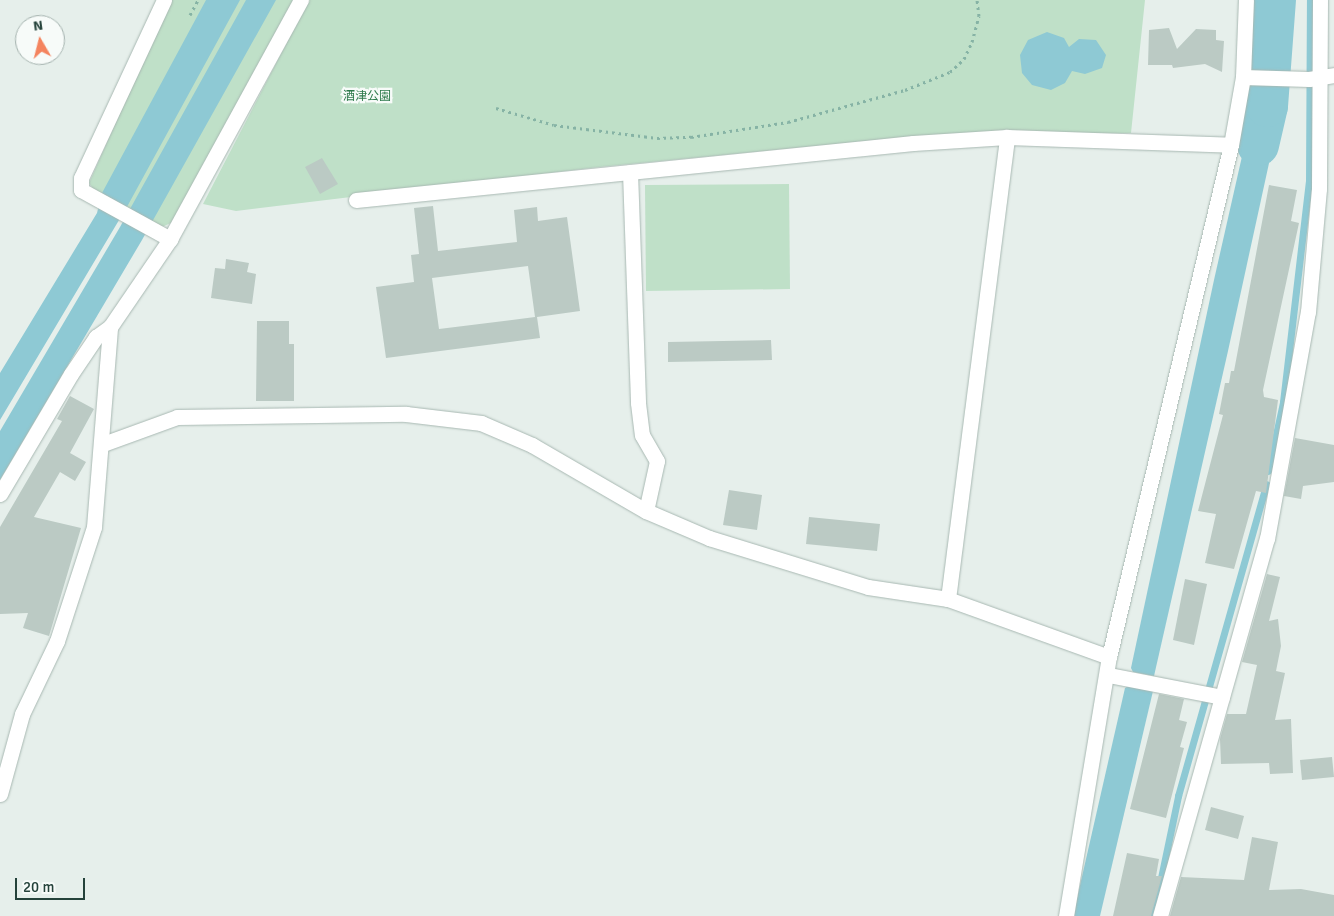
<!DOCTYPE html>
<meta charset="utf-8">
<style>
body{margin:0}
#map{position:relative;width:1334px;height:916px;overflow:hidden;background:#e6efeb;font-family:Signika,"Noto Sans JP",sans-serif}
div>[style]{position:absolute}
[style*='--x']{left:calc(var(--x)*1px);top:calc(var(--y)*1px);width:calc(var(--w)*1px);rotate:calc(var(--a)*1deg)}
.green>*{inset:0;background:#bfe0c8}
.water>*{inset:0;background:#8ec9d4}
.stream>*{height:7px;margin:-3.5px;padding:0 3.5px;transform-origin:3.5px;border-radius:3.5px;background:#8ec9d4}
.river>*{height:42px;margin:-21px;padding:0 21px;transform-origin:21px;border-radius:21px;background:#8ec9d4}
.building>*{inset:0;background:#bbcac4}
.path>*{height:3px;margin-top:-1.5px;transform-origin:0;background:repeating-linear-gradient(90deg,#86b3a5 0 2.5px,transparent 0 6.5px)}
.roads{filter:drop-shadow(0 0 1px #a8b8b2) drop-shadow(0 0 1px #a8b8b2)}
.minor>*{height:15px;margin:-7.5px;padding:0 7.5px;transform-origin:7.5px;border-radius:7.5px;background:#fff}
span{translate:-50% -50%;white-space:nowrap;text-align:center;line-height:1.15;-webkit-text-stroke:4.5px #f7fbf9;paint-order:stroke}
.park-label{font-size:12px;color:#2d7a4b}
.north{position:absolute;left:15px;top:15px;width:50px;height:50px;box-sizing:border-box;background:#f7fbf9;border:1px solid #a3b1ad;border-radius:50%;rotate:352deg;font-size:14px;font-weight:700;line-height:20px;text-align:center;color:#24423a}
.north::after{content:'';display:block;margin:auto;width:18px;height:22px;background:#f4845f;clip-path:polygon(50% 0,100% 100%,50% 72%,0 100%)}
.scale{position:absolute;left:15px;top:878px;width:70px;height:22px;box-sizing:border-box;border:2px solid #24423a;border-top:0;padding-left:6px;font-size:15px;line-height:18px;white-space:nowrap;color:#24423a;-webkit-text-stroke:4px #f7fbf9;paint-order:stroke}
</style>
<div id="map">
<div class="green">
<div style="clip-path:polygon(170px 0,293px 0,173px 222px,162px 227px,93px 189px,89px 183px)"></div>
<div style="clip-path:polygon(309px 0,1145px 0,1131px 133px,908px 137px,599px 167px,236px 211px,203px 204px)"></div>
<div style="clip-path:polygon(789px 184px,790px 289px,646px 291px,645px 185px)"></div>
</div>
<div class="water">
<div style="clip-path:polygon(206px 0,240px 0,128px 205px,0 420px,0 373px,97px 213px,102px 193px)"></div>
<div style="clip-path:polygon(246px 0,276px 0,142px 240px,0 480px,0 431px,120px 227px)"></div>
<div style="clip-path:polygon(1261px 0,1289px 0,1286px 69px,1258px 66px)"></div>
<div style="clip-path:polygon(1047px 32px,1064px 38px,1069px 47px,1079px 39px,1096px 40px,1106px 55px,1102px 68px,1085px 74px,1072px 71px,1065px 83px,1051px 90px,1032px 85px,1022px 73px,1020px 55px,1028px 40px)"></div>
<div style="clip-path:polygon(1263px 88px,1285px 90px,1228px 351px,1154px 676px,1133px 672px,1131px 668px,1214px 280px,1255px 99px)"></div>
<div style="clip-path:polygon(1130px 685px,1153px 691px,1100px 916px,1073px 916px,1125px 688px)"></div>
</div>
<div class="stream">
<div style="--x:1268;--y:471;--w:71;--a:-77.7"></div>
<div style="--x:1283;--y:402;--w:222;--a:-83.3"></div>
<div style="--x:1309;--y:182;--w:182;--a:-89.7"></div>
<div style="--x:1153;--y:916;--w:123;--a:-78.2"></div>
<div style="--x:1178;--y:796;--w:324;--a:-74.2"></div>
</div>
<div class="river">
<div style="--x:1258;--y:145;--w:40;--a:-77"></div>
<div style="--x:1267;--y:106;--w:106;--a:-85.7"></div>
</div>
<div class="building">
<div style="clip-path:polygon(1169px 28px,1177px 49px,1196px 29px,1216px 30px,1216px 40px,1224px 41px,1222px 72px,1205px 64px,1173px 68px,1172px 65px,1148px 65px,1149px 30px)"></div>
<div style="clip-path:polygon(322px 158px,338px 184px,320px 194px,305px 167px)"></div>
<div style="clip-path:polygon(1269px 185px,1297px 190px,1291px 221px,1299px 223px,1263px 390px,1264px 397px,1278px 400px,1266px 493px,1256px 491px,1234px 569px,1205px 563px,1216px 514px,1198px 511px,1223px 415px,1219px 414px,1225px 383px,1229px 383px,1231px 371px,1234px 371px)"></div>
<div style="clip-path:polygon(evenodd,433px 206px,438px 251px,517px 242px,514px 210px,537px 207px,538px 221px,567px 217px,580px 311px,537px 317px,540px 338px,386px 358px,376px 287px,414px 282px,411px 255px,419px 254px,414px 208px,433px 206px,528px 266px,535px 317px,439px 329px,432px 278px,528px 266px)"></div>
<div style="clip-path:polygon(226px 259px,249px 263px,247px 272px,256px 274px,252px 304px,211px 298px,215px 268px,225px 269px)"></div>
<div style="clip-path:polygon(257px 321px,289px 321px,289px 344px,294px 344px,294px 401px,256px 401px)"></div>
<div style="clip-path:polygon(771px 340px,772px 360px,668px 362px,668px 342px)"></div>
<div style="clip-path:polygon(70px 396px,94px 409px,70px 453px,86px 462px,75px 481px,60px 472px,34px 517px,81px 528px,49px 636px,23px 628px,28px 613px,0 614px,0 527px,62px 421px,57px 419px)"></div>
<div style="clip-path:polygon(1295px 438px,1334px 445px,1334px 482px,1303px 486px,1301px 499px,1284px 496px)"></div>
<div style="clip-path:polygon(729px 490px,762px 495px,757px 530px,723px 525px)"></div>
<div style="clip-path:polygon(809px 517px,880px 524px,877px 551px,806px 544px)"></div>
<div style="clip-path:polygon(1267px 574px,1280px 577px,1269px 621px,1278px 619px,1281px 646px,1276px 671px,1285px 673px,1275px 720px,1291px 719px,1293px 773px,1270px 774px,1269px 763px,1221px 764px,1220px 739px,1227px 714px,1246px 714px,1257px 665px,1242px 662px)"></div>
<div style="clip-path:polygon(1185px 579px,1207px 584px,1194px 645px,1173px 640px)"></div>
<div style="clip-path:polygon(1159px 694px,1184px 699px,1179px 720px,1187px 722px,1180px 747px,1184px 748px,1166px 818px,1130px 809px)"></div>
<div style="clip-path:polygon(1332px 757px,1334px 777px,1302px 780px,1300px 760px)"></div>
<div style="clip-path:polygon(1211px 807px,1244px 816px,1238px 839px,1205px 830px)"></div>
<div style="clip-path:polygon(1252px 837px,1278px 842px,1269px 890px,1301px 889px,1334px 895px,1334px 916px,1170px 916px,1181px 877px,1244px 880px)"></div>
<div style="clip-path:polygon(1127px 853px,1159px 859px,1156px 876px,1162px 876px,1151px 916px,1113px 916px)"></div>
</div>
<div class="path">
<div style="--x:190;--y:15;--w:17;--a:-62"></div>
<div style="--x:496;--y:108;--w:60;--a:16.3"></div>
<div style="--x:554;--y:125;--w:104;--a:7.2"></div>
<div style="--x:657;--y:138;--w:34;--a:-2"></div>
<div style="--x:691;--y:137;--w:98;--a:-8.8"></div>
<div style="--x:788;--y:122;--w:121;--a:-15.3"></div>
<div style="--x:905;--y:90;--w:48;--a:-21.8"></div>
<div style="--x:950;--y:72;--w:19;--a:-43"></div>
<div style="--x:964;--y:59;--w:19;--a:-65"></div>
<div style="--x:972;--y:42;--w:27;--a:-75"></div>
<div style="--x:979;--y:16;--w:16;--a:-97"></div>
</div>
<div class="roads">
<div class="minor">
<div style="--x:164;--y:0;--w:196;--a:115"></div>
<div style="--x:81;--y:178;--w:12;--a:90"></div>
<div style="--x:81;--y:190;--w:102;--a:28.8"></div>
<div style="--x:1243;--y:77;--w:66;--a:1.7"></div>
<div style="--x:1309;--y:79;--w:25;--a:-9"></div>
<div style="--x:630;--y:172;--w:231;--a:88"></div>
<div style="--x:638;--y:403;--w:32;--a:83"></div>
<div style="--x:642;--y:435;--w:30;--a:60"></div>
<div style="--x:657;--y:461;--w:51;--a:102.4"></div>
<div style="--x:356;--y:200;--w:560;--a:-5.84"></div>
<div style="--x:913;--y:143;--w:94;--a:-3.7"></div>
<div style="--x:1007;--y:137;--w:224;--a:2"></div>
<div style="--x:103;--y:444;--w:79;--a:-20"></div>
<div style="--x:177;--y:417;--w:229;--a:-0.8"></div>
<div style="--x:406;--y:414;--w:76;--a:6.8"></div>
<div style="--x:481;--y:423;--w:56;--a:23.3"></div>
<div style="--x:532;--y:445;--w:132;--a:30.1"></div>
<div style="--x:646;--y:511;--w:69;--a:23.2"></div>
<div style="--x:709;--y:538;--w:166;--a:17.1"></div>
<div style="--x:868;--y:587;--w:81;--a:8.5"></div>
<div style="--x:948;--y:599;--w:171;--a:19.8"></div>
<div style="--x:0;--y:494;--w:139;--a:-59.4"></div>
<div style="--x:71;--y:374;--w:45;--a:-56"></div>
<div style="--x:96;--y:337;--w:17;--a:-36"></div>
<div style="--x:110;--y:327;--w:107;--a:-55.7"></div>
<div style="--x:170;--y:239;--w:273;--a:-61.3"></div>
<div style="--x:948;--y:599;--w:466;--a:-82.7"></div>
<div style="--x:1109;--y:675;--w:115;--a:11"></div>
<div style="--x:0;--y:794;--w:83;--a:-74.6"></div>
<div style="--x:22;--y:714;--w:81;--a:-64.4"></div>
<div style="--x:57;--y:641;--w:120;--a:-72"></div>
<div style="--x:94;--y:527;--w:201;--a:-85.4"></div>
<div style="--x:1066;--y:916;--w:263;--a:-80.6"></div>
<div style="--x:1109;--y:657;--w:526;--a:-76.6"></div>
<div style="--x:1231;--y:145;--w:69;--a:-80"></div>
<div style="--x:1243;--y:77;--w:77;--a:-87.8"></div>
<div style="--x:1160;--y:916;--w:392;--a:-74.2"></div>
<div style="--x:1267;--y:539;--w:231;--a:-79.8"></div>
<div style="--x:1308;--y:312;--w:123;--a:-84.9"></div>
<div style="--x:1319;--y:189;--w:189;--a:-89.7"></div>
</div>
</div>
<div class="park-label">
<span style="left:367px;top:97px">酒津公園</span>
</div>
<div class="north">N</div>
<div class="scale">20 m</div>
</div>
